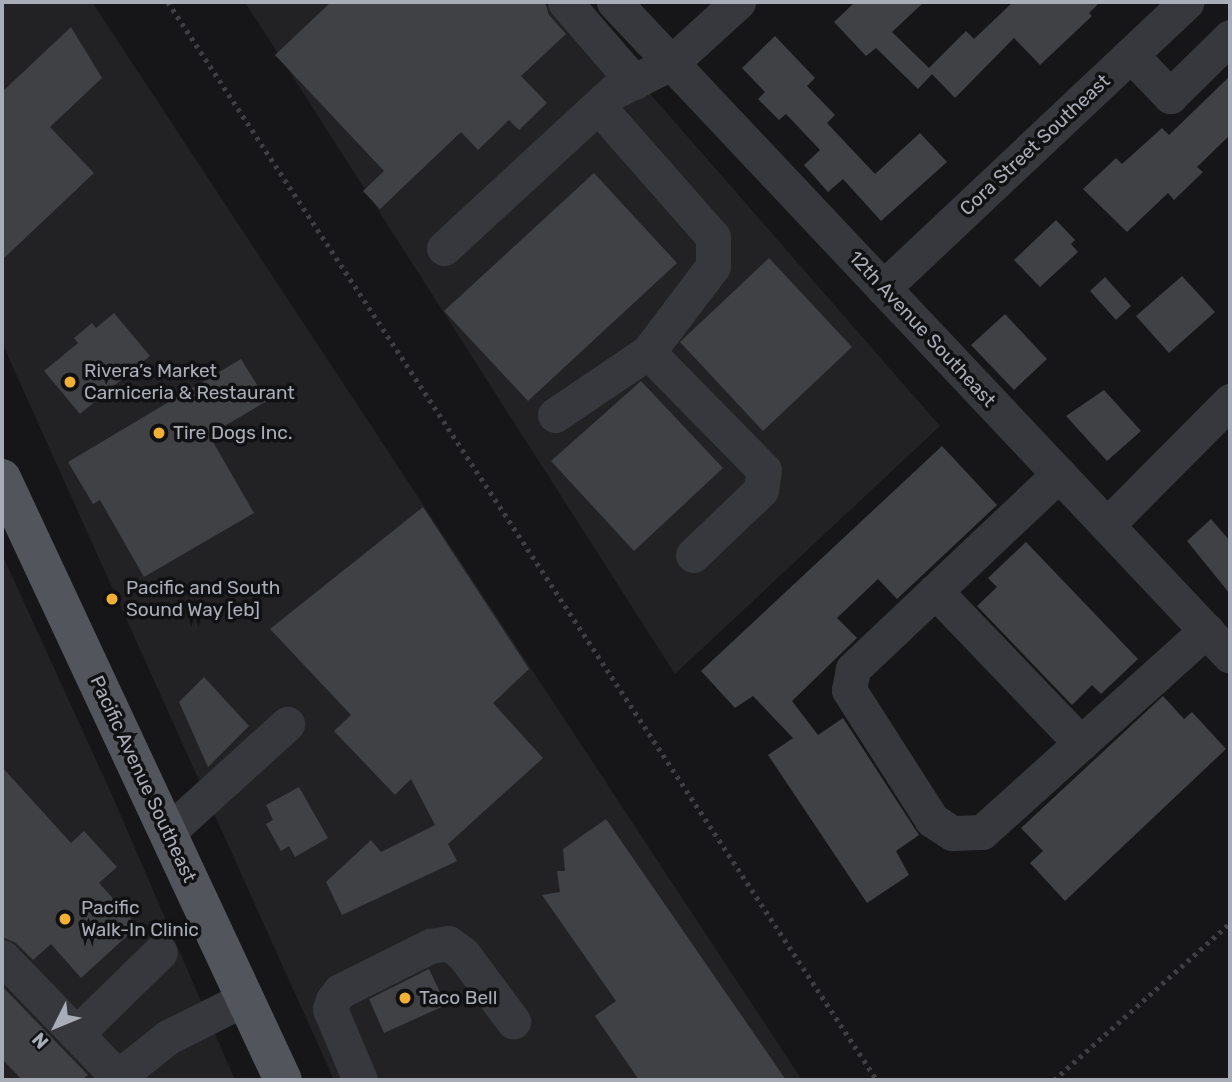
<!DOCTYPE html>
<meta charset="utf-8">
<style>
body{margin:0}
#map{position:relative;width:1232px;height:1082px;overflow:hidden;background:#161618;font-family:Rubik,sans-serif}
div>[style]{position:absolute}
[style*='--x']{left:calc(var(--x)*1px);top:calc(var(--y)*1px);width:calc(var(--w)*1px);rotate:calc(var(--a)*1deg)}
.built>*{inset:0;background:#222225}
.building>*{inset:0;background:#404145}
.path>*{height:4.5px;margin-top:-2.25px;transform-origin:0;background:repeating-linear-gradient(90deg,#3d3f44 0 3.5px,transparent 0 8.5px)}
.minor>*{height:35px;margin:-17.5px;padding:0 17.5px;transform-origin:17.5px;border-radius:17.5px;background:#37383d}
.major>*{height:38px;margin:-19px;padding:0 19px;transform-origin:19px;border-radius:19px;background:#53555c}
.dots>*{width:19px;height:19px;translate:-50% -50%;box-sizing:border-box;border:4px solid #111113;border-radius:50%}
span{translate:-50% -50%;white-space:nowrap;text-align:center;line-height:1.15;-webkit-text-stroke:7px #111113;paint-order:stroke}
.street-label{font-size:19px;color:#a8adb8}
.poi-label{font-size:19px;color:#a8adb8}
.left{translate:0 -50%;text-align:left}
.frame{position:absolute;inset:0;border:4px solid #a8adb8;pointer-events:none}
.north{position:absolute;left:21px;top:991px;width:70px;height:70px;-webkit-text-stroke:5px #111113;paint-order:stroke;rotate:227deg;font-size:19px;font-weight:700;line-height:28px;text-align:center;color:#a8adb8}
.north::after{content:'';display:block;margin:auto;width:24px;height:32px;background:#a8adb8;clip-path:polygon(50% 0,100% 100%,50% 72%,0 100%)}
</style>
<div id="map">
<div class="built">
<div style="clip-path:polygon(2px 2px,92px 2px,802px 1080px,334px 1080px,2px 343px)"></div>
<div style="clip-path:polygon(245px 2px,570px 2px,940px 426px,675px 674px)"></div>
<div style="clip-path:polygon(2px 554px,112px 795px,235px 1080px,2px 1080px)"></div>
</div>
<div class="building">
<div style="clip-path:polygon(331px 2px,545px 2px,549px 15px,566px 34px,521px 76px,547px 103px,519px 130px,509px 120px,478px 150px,461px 132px,380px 209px,363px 191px,384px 171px,275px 55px)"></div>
<div style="clip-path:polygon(855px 2px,924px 2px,892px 32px,929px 68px,966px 31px,974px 39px,1013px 2px,1100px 2px,1089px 13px,1092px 16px,1040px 65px,1014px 38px,955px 98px,932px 74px,918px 89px,876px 48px,866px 56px,834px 22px)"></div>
<div style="clip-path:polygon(71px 27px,102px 78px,50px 127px,94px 173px,2px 260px,2px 92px)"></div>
<div style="clip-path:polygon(775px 36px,815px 78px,807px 86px,835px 115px,827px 123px,875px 174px,920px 133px,947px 162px,881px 221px,843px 179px,828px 192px,804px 165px,820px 150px,786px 114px,779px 120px,758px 99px,765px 92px,742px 68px)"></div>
<div style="clip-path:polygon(1230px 76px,1230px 135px,1197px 167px,1203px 172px,1174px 200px,1168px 193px,1127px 232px,1083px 189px,1116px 158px,1122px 164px,1162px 128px,1169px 135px)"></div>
<div style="clip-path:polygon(594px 173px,677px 263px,528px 401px,444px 311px)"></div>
<div style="clip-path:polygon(1056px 220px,1075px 240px,1071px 244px,1078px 252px,1040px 287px,1014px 260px)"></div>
<div style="clip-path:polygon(769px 258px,852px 347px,763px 431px,680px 342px)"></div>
<div style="clip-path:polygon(1182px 276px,1215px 312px,1169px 353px,1136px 316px)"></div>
<div style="clip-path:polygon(1105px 277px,1131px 306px,1116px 320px,1090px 291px)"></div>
<div style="clip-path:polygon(114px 313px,150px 356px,80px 414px,44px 371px,78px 343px,74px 338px,92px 323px,96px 328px)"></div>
<div style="clip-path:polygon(1005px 314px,1047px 359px,1014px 390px,971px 345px)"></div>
<div style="clip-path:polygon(241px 359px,267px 401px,209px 435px,254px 513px,144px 577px,100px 500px,93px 504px,68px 462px)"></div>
<div style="clip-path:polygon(641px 381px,723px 468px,634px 551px,551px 461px)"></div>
<div style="clip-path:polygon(1104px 390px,1141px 431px,1107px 461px,1066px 416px)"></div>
<div style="clip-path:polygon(942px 446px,997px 505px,897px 599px,878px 579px,837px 618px,857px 638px,792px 701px,818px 735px,843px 718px,919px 835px,896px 851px,909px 875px,867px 903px,768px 755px,793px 738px,753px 696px,735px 708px,701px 671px)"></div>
<div style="clip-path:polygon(423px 507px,529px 669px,493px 703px,543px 758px,448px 844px,457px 861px,342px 915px,326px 882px,371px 840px,381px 852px,435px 825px,411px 779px,395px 795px,334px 731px,351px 715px,270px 629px)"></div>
<div style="clip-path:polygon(1211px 519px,1230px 541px,1230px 594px,1187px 541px)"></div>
<div style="clip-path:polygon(1026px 542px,1138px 659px,1101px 694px,1092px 685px,1072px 705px,977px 606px,997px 587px,988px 578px)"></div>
<div style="clip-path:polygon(204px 677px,249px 726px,208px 767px,179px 702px)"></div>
<div style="clip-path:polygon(1163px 696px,1184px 719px,1192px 712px,1226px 749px,1065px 901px,1030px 863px,1043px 851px,1021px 828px)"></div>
<div style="clip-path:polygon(2px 767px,71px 843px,84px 831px,117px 867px,99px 883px,138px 926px,81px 978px,51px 944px,33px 960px,16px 943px,2px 937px)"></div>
<div style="clip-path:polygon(299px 787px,328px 838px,295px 857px,289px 846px,281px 851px,266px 824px,273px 820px,266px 805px)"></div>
<div style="clip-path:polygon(606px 819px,786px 1080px,639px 1080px,595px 1016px,616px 1001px,542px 895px,560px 892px,557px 871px,565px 871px,563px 849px)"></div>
<div style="clip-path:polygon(429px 969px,446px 1005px,384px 1033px,369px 999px)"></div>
<div style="clip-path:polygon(2px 986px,88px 1075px,81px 1080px,22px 1080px,2px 1059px)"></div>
</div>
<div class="path">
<div style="--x:168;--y:2;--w:1290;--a:56.67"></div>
<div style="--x:1054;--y:1080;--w:236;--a:-41.7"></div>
</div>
<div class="minor">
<div style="--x:565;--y:2;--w:106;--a:49.2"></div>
<div style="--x:614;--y:2;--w:898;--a:46.71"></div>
<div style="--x:1131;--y:55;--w:57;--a:46.4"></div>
<div style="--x:1170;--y:96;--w:84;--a:-44.5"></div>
<div style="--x:444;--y:248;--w:230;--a:-42.7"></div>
<div style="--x:613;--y:92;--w:65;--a:-26.6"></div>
<div style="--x:671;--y:63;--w:91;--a:-42.3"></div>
<div style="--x:883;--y:288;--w:417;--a:-43.3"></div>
<div style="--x:648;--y:352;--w:165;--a:45.5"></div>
<div style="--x:764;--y:470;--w:20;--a:99"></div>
<div style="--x:761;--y:490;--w:94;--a:136.3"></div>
<div style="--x:555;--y:415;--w:112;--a:-34.1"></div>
<div style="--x:648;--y:352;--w:108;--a:-52.9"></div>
<div style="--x:713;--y:266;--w:29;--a:-90"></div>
<div style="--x:713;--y:237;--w:174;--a:-131.3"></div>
<div style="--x:1059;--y:474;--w:284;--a:136.6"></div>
<div style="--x:853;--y:669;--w:21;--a:101"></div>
<div style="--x:849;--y:690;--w:154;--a:57.4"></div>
<div style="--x:932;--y:820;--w:24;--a:33"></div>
<div style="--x:952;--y:833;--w:30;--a:-2"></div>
<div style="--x:982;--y:832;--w:302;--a:-42"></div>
<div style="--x:1107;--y:525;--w:175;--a:-45.2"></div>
<div style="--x:935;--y:591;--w:211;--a:46.2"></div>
<div style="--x:168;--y:832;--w:161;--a:-42.2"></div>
<div style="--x:2;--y:957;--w:167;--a:46"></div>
<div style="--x:76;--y:1034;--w:117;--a:-44.3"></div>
<div style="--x:114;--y:1080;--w:69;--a:-38.5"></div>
<div style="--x:168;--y:1037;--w:87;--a:-26.6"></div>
<div style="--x:360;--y:1080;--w:77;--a:-112.9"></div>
<div style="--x:330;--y:1009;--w:9;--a:-72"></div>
<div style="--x:333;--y:1000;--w:11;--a:-52"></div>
<div style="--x:340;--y:991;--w:101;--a:-26.6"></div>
<div style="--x:430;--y:946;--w:18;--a:-9"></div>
<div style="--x:448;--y:943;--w:19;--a:36"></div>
<div style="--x:463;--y:954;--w:84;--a:53.3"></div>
</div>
<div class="major">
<div style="--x:2;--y:478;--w:664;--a:64.98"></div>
</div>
<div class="dots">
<div style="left:70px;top:382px;background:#f2b134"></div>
<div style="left:159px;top:433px;background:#f2b134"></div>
<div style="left:112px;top:599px;background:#f2b134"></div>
<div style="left:65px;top:919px;background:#f2b134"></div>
<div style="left:405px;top:998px;background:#f2b134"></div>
</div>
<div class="street-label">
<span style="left:1035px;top:145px;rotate:-43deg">Cora Street Southeast</span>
<span style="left:922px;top:329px;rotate:47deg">12th Avenue Southeast</span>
<span style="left:143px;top:779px;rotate:65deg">Pacific Avenue Southeast</span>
</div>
<div class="poi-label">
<span class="left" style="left:84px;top:382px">Rivera’s Market<br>Carniceria &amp; Restaurant</span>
<span class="left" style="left:173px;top:433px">Tire Dogs Inc.</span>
<span class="left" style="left:126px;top:599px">Pacific and South<br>Sound Way [eb]</span>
<span class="left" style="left:81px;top:919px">Pacific<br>Walk-In Clinic</span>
<span class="left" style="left:419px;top:998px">Taco Bell</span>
</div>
<div class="frame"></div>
<div class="north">N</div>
</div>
